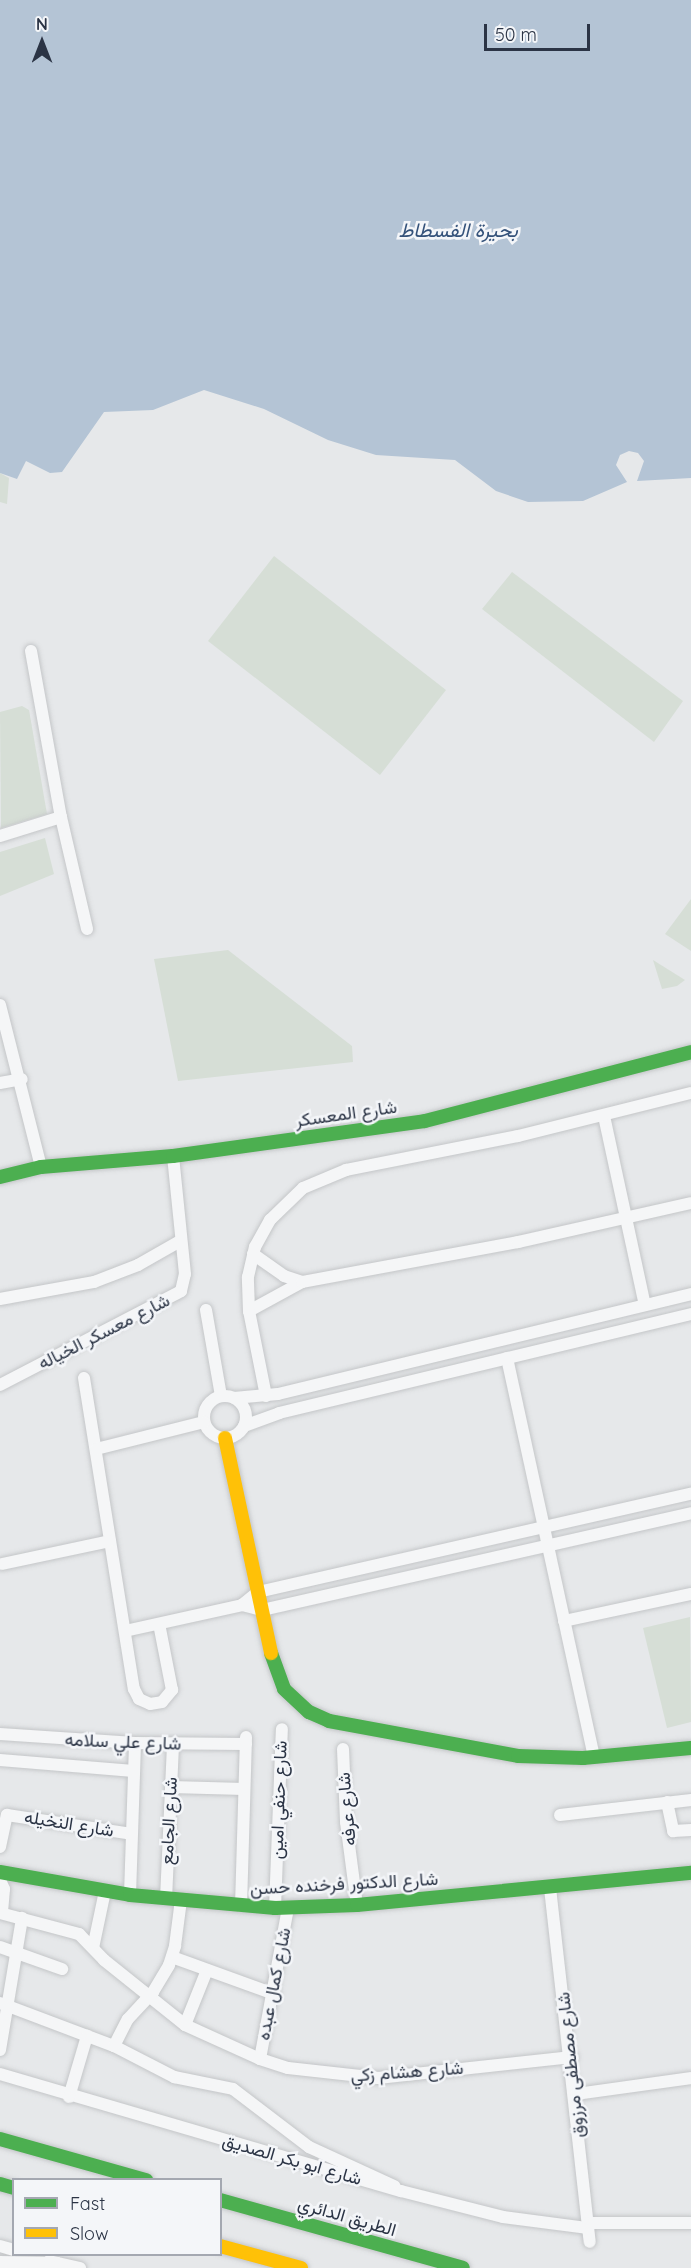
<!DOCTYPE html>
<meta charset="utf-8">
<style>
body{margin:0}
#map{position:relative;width:691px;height:2268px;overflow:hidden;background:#e6e8ea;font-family:Quicksand,Vazirmatn,sans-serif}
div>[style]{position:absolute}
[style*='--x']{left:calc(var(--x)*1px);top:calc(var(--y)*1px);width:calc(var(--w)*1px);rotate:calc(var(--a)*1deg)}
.green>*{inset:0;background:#d6ded6}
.water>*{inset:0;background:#b4c4d5}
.roads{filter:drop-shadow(0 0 2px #c4c6c8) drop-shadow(0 0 2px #c4c6c8)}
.street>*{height:12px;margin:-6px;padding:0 6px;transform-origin:6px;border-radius:6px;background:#f5f6f7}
.street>.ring{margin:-6px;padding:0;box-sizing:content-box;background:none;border:12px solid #f5f6f7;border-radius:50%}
.fast>*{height:14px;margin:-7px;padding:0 7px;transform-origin:7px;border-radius:7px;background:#4caf50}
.slow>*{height:14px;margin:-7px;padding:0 7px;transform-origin:7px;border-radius:7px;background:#ffc107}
span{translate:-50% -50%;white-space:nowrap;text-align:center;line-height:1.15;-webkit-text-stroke:5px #f4f6f9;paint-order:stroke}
.street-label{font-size:18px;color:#2b3445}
.water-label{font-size:20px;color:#34527a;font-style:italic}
.legend{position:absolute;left:12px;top:2178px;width:210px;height:78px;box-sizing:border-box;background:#f4f6f9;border:2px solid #a4a8b1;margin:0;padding:8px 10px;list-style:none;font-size:18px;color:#2b3445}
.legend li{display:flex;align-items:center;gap:12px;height:30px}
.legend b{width:30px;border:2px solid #a4a8b1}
.north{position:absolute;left:12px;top:12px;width:60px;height:60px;-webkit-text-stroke:4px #f4f6f9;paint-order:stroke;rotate:0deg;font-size:16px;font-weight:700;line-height:24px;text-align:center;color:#2b3445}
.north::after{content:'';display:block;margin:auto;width:21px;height:27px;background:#2b3445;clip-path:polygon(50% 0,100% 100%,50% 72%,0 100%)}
.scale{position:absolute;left:484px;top:24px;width:106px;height:27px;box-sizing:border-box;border:3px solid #2b3445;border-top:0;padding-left:8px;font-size:18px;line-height:21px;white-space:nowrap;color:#2b3445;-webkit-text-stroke:4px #f4f6f9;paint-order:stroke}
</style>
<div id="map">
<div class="green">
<div style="clip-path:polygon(0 473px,9px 478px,7px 504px,0 502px)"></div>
<div style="clip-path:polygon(274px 556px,446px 690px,380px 775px,208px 641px)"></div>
<div style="clip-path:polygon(512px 572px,683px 701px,654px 742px,482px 609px)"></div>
<div style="clip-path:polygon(22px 706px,29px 710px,47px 814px,1px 828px,0 712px)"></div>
<div style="clip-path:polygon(45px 838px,54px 874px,0 896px,0 852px)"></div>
<div style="clip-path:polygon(691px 899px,691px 951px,665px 934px)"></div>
<div style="clip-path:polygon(228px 950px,352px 1046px,353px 1062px,178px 1081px,154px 959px)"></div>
<div style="clip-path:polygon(653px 960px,685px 980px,677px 986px,662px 989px)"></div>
<div style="clip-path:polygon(690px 1617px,691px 1722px,667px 1728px,643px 1628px)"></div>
</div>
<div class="water">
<div style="clip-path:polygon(0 0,691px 0,691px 478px,637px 481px,644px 461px,638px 453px,629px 451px,620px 455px,616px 465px,627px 482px,583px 501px,528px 502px,496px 491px,455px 460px,376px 455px,328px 440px,264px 409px,204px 390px,153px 410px,104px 412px,62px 472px,50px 473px,26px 461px,17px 479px,0 473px)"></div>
</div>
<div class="roads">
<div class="street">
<div style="--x:31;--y:651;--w:169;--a:79.8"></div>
<div style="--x:61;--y:817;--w:115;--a:76.9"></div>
<div style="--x:0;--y:836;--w:64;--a:-17.3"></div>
<div style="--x:0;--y:1005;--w:167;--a:75.8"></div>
<div style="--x:0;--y:1083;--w:22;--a:-10"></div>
<div style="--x:604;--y:1116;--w:193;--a:77.8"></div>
<div style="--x:253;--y:1254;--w:38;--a:35"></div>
<div style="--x:284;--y:1276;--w:19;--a:18"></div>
<div style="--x:0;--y:1299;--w:96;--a:-10.3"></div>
<div style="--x:94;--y:1282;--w:47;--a:-21.1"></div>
<div style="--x:138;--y:1265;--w:48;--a:-29.7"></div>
<div style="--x:206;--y:1310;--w:87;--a:80.1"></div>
<div style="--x:249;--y:1311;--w:60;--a:-28.7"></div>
<div style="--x:302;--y:1282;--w:220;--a:-10.5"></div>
<div style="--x:518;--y:1242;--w:177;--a:-12.7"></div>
<div style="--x:507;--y:1358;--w:408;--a:77.7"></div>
<div style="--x:84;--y:1378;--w:315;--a:80.9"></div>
<div style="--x:134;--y:1689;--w:11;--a:63"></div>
<div style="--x:139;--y:1699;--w:12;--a:24"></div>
<div style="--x:150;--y:1704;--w:12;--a:-9"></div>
<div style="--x:162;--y:1702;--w:16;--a:-50"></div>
<div style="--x:172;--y:1690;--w:67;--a:-101.1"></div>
<div style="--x:0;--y:1385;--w:204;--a:-27.4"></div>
<div style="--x:181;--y:1291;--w:17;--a:-77"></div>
<div style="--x:185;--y:1274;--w:119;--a:-95.8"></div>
<div class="ring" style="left:204px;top:1396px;width:30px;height:30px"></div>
<div style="--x:266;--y:1396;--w:87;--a:-101.3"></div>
<div style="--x:249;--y:1311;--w:34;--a:-92"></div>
<div style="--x:248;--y:1277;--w:31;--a:-77"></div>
<div style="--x:255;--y:1247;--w:31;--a:-61"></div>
<div style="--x:270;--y:1220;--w:46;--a:-44.1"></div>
<div style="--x:303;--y:1188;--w:47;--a:-22.7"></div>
<div style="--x:346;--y:1170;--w:175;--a:-11.2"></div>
<div style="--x:518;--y:1136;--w:178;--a:-14"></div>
<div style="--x:234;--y:1398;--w:44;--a:-5.2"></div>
<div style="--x:278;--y:1394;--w:425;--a:-13.6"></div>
<div style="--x:244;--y:1426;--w:37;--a:-20"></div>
<div style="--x:279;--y:1413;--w:424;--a:-13.5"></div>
<div style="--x:96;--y:1449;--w:111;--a:-14"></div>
<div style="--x:2;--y:1564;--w:110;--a:-12"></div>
<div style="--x:242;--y:1605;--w:21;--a:-39"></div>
<div style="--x:258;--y:1592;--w:444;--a:-12.8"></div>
<div style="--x:564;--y:1621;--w:130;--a:-12"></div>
<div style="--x:125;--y:1631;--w:120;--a:-12.5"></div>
<div style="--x:242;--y:1605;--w:21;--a:14"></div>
<div style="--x:262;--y:1610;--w:440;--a:-12.7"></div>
<div style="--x:0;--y:1734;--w:135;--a:3.8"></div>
<div style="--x:135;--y:1743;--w:111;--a:0.5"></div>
<div style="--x:343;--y:1749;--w:73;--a:87.6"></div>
<div style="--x:346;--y:1822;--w:84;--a:82.5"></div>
<div style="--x:0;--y:1760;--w:134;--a:4.7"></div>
<div style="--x:171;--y:1787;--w:73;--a:1.6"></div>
<div style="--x:667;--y:1802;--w:30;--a:78"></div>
<div style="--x:673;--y:1831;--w:18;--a:-3"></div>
<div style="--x:560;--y:1815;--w:132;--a:-6.5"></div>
<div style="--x:0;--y:1847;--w:33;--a:-78"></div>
<div style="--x:7;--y:1815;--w:126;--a:8.6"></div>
<div style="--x:0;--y:1880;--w:10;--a:66"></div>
<div style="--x:4;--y:1889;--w:24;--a:95"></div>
<div style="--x:550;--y:1888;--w:356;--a:83.6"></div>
<div style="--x:130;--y:1895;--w:152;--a:-88.1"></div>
<div style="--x:166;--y:1899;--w:155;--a:-87.4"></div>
<div style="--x:241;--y:1906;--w:169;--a:-88.3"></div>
<div style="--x:275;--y:1908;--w:179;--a:-87.8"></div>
<div style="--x:0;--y:1913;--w:82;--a:14.9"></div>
<div style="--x:79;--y:1934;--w:36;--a:46"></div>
<div style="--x:104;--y:1960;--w:104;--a:38.7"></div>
<div style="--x:185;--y:2025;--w:82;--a:24.4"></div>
<div style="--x:260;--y:2059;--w:29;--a:18"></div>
<div style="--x:288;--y:2068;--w:91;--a:6.3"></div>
<div style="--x:378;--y:2078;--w:195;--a:-6.2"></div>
<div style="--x:0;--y:1947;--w:66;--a:19.5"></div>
<div style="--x:93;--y:1948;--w:58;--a:-78.1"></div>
<div style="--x:172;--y:1957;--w:109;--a:19.9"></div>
<div style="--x:0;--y:2003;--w:122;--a:20.7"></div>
<div style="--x:114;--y:2046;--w:68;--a:27.3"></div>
<div style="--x:174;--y:2077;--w:60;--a:11.5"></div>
<div style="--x:233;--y:2089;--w:96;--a:37.3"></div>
<div style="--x:309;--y:2147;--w:94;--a:24.6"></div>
<div style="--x:185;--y:2025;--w:59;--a:-68.2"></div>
<div style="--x:114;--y:2046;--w:30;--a:-63"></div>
<div style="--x:128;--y:2019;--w:37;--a:-47"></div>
<div style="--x:153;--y:1992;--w:31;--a:-59"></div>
<div style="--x:169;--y:1965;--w:20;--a:-72"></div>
<div style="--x:175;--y:1946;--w:46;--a:-82.6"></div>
<div style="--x:0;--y:2050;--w:134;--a:-80.5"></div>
<div style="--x:260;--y:2059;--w:154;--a:-79.5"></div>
<div style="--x:0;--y:2074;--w:418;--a:16.3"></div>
<div style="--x:401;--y:2191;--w:105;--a:14.3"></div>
<div style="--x:503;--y:2217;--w:86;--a:7.4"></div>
<div style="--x:576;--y:2094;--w:116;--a:-7.9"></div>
<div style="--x:69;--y:2097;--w:64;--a:-73.6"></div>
<div style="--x:588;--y:2223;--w:103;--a:0"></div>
<div style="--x:0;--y:2246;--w:15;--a:16"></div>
<div style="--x:49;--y:2261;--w:32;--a:13"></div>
<div style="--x:0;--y:2262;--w:57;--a:1"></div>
<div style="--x:57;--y:2263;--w:5;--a:90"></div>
</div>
<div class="fast">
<div style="--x:0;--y:1177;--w:42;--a:-13.7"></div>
<div style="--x:41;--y:1167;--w:132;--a:-4.8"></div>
<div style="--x:173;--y:1156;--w:254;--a:-7.9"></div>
<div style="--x:425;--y:1121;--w:275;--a:-14.5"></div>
<div style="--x:271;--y:1653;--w:38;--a:70"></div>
<div style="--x:284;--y:1689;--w:34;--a:43"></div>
<div style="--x:309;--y:1712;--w:22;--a:24"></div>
<div style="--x:329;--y:1721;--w:192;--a:10.5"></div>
<div style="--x:518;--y:1756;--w:65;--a:1.8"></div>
<div style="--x:583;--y:1758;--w:108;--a:-5.3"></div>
<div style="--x:0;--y:1872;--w:132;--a:10"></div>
<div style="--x:130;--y:1895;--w:146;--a:5.1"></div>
<div style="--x:275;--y:1908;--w:82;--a:-2.1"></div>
<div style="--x:357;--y:1905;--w:336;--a:-5.5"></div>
<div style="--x:0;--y:2139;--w:152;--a:15.7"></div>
<div style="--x:0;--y:2184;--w:15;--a:16"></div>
<div style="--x:220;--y:2200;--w:252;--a:15.6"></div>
</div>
<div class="slow">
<div style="--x:225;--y:1438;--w:220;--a:77.9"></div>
<div style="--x:220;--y:2246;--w:84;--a:15.2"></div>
</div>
</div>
<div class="street-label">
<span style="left:346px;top:1114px;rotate:-8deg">شارع المعسكر</span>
<span style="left:104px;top:1332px;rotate:-27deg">شارع معسكر الخياله</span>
<span style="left:123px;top:1742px;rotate:2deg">شارع علي سلامه</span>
<span style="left:279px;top:1800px;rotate:-88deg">شارع حنفي امين</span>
<span style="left:347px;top:1809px;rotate:-95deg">شارع عرفه</span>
<span style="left:169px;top:1821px;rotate:-87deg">شارع الجامع</span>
<span style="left:69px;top:1824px;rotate:9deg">شارع النخيله</span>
<span style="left:344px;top:1884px;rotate:-3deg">شارع الدكتور فرخنده حسن</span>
<span style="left:274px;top:1984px;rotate:-79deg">شارع كمال عبده</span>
<span style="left:571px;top:2065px;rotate:-96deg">شارع مصطفى مرزوق</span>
<span style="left:407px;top:2072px;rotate:-4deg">شارع هشام زكي</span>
<span style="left:292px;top:2160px;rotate:16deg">شارع ابو بكر الصديق</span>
<span style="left:347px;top:2217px;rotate:16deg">الطريق الدائري</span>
</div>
<div class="water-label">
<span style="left:458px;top:229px">بحيرة الفسطاط</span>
</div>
<ul class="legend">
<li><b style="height:8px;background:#4caf50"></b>Fast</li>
<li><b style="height:8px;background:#ffc107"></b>Slow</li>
</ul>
<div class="north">N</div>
<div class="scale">50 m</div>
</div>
